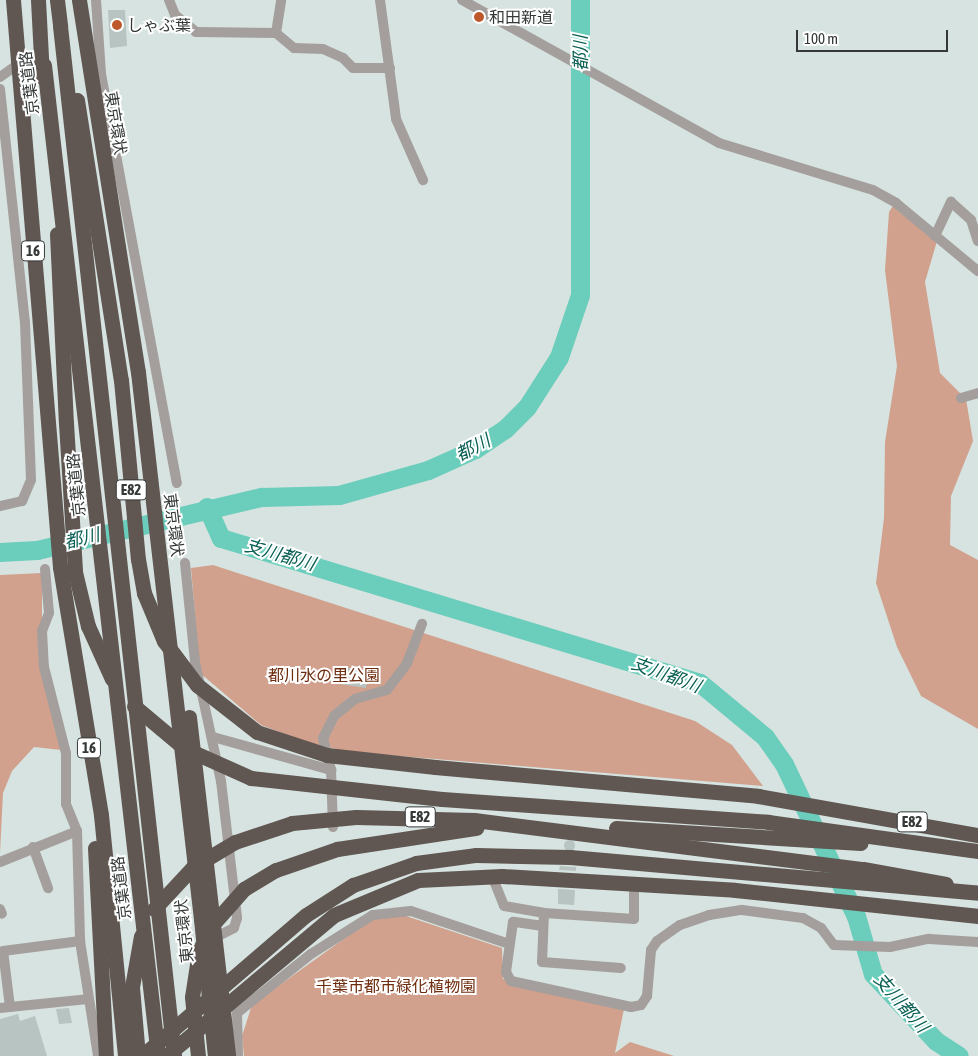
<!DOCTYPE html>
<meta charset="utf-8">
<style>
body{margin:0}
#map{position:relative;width:978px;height:1056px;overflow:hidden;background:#d6e3e0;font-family:"Asap Condensed","Noto Sans JP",sans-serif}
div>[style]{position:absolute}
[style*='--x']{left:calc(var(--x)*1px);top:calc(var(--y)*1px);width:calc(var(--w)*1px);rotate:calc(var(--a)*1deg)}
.green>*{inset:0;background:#d1a18d}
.river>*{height:19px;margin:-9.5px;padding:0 9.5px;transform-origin:9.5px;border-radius:9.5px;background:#6bcdbb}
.building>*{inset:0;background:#b7c4c1}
.round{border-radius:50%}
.minor>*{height:10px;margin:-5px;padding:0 5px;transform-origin:5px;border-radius:5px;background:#a49f9d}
.highway>*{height:15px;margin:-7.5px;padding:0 7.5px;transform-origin:7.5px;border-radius:7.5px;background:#605652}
.highway-bridge>*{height:15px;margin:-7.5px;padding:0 7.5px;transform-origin:7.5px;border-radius:7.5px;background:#605652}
.dots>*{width:14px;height:14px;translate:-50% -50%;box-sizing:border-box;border:2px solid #fff;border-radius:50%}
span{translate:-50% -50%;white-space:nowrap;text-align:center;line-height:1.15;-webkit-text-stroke:4px #fff;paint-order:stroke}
.shield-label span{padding:1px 4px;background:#fff;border:1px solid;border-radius:4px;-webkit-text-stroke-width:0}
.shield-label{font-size:15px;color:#343938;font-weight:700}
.poi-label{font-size:16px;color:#343938}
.left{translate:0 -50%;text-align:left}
.street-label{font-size:16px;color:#343938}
.park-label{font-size:16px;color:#6d2c0d}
.water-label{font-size:18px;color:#0c6054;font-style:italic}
.scale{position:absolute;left:796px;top:30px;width:152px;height:22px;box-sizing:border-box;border:2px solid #343938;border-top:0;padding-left:6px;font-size:15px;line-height:18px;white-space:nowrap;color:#343938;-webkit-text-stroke:4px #fff;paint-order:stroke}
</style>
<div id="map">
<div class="green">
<div style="clip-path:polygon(898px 198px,937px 241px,925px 282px,940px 373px,966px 399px,973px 441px,951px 496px,950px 545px,978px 560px,978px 729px,921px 696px,897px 647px,876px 583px,884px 518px,885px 442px,897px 366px,885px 270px,889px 212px)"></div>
<div style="clip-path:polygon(213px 565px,695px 721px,732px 745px,763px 786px,350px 752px,305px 742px,261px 725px,200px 673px,191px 568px)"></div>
<div style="clip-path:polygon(42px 573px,42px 622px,61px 750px,34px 747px,12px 771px,3px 793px,0 853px,0 575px)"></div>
<div style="clip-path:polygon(400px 914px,502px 948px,503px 979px,624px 1009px,615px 1053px,630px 1042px,674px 1056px,244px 1056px,242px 1036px,252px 1005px,370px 920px)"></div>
</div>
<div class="river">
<div style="--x:207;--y:507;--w:34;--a:66"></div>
<div style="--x:221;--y:538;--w:500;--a:16.84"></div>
<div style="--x:700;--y:683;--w:85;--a:39.7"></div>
<div style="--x:765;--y:737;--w:33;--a:55"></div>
<div style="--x:784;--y:764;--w:168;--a:64.7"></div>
<div style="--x:856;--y:916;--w:60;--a:73.7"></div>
<div style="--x:873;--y:974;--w:92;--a:46.8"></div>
<div style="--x:936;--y:1041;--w:27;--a:33"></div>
<div style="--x:0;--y:552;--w:37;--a:-3"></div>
<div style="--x:37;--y:550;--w:231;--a:-13.3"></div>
<div style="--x:262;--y:497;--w:77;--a:-1.5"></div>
<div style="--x:339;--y:495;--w:92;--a:-15.7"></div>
<div style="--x:428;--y:470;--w:51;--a:-24.1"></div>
<div style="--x:475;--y:449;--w:36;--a:-34"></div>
<div style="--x:505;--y:429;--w:31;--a:-45"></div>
<div style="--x:527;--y:407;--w:59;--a:-57.4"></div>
<div style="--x:559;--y:357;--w:65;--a:-71.3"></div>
<div style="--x:580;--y:295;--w:295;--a:-90"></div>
</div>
<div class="building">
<div style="clip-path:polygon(108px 10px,125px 10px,127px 46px,110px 48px)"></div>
<div style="clip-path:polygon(343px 667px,369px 672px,366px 688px,340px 684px)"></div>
<div class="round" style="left:563.5px;top:839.5px;width:11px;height:11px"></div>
<div style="clip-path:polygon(560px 866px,576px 867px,576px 871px,559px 870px)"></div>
<div style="clip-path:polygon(558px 889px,575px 890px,574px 905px,558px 904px)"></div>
<div style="clip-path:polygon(69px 1008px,72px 1023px,59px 1024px,56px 1009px)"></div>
<div style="clip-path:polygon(18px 1014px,20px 1021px,35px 1016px,47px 1056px,0 1056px,0 1019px)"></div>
</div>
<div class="minor">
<div style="--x:96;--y:0;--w:74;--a:86.1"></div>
<div style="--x:101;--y:74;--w:416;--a:79.5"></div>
<div style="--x:169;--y:0;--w:16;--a:68"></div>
<div style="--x:175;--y:15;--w:27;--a:39"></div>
<div style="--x:196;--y:32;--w:80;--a:0.7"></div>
<div style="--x:276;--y:33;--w:23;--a:40"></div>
<div style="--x:294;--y:48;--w:29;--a:2"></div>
<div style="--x:323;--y:49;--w:22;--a:24"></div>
<div style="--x:343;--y:58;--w:14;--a:45"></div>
<div style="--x:353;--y:68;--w:37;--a:0"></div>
<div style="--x:380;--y:0;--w:120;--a:82.3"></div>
<div style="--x:396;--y:119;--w:67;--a:66.1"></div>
<div style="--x:462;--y:0;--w:294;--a:29.1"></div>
<div style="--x:719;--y:143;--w:161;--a:17"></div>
<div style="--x:873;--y:190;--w:26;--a:29"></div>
<div style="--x:896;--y:203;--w:107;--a:39.7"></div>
<div style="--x:276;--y:33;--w:33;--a:-81"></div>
<div style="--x:0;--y:77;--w:21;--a:-35"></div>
<div style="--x:0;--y:89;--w:235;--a:83.9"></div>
<div style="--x:25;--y:323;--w:157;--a:87.8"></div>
<div style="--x:31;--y:480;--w:23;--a:113"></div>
<div style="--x:22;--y:501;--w:23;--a:167"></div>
<div style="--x:935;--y:236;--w:38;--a:-65"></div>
<div style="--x:951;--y:202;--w:27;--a:42"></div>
<div style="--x:971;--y:220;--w:22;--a:72"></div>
<div style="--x:961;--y:398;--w:18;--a:-16"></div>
<div style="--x:185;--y:563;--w:100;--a:84.2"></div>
<div style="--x:195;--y:662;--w:122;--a:77.7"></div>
<div style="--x:221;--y:781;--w:138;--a:83.3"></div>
<div style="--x:237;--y:918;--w:10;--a:107"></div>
<div style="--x:234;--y:928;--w:20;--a:153"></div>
<div style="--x:45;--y:569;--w:44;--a:84.8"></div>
<div style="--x:49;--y:613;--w:19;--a:111"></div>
<div style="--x:42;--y:631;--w:36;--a:87"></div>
<div style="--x:44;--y:667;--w:89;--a:75.7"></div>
<div style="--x:66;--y:753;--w:51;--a:90"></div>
<div style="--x:66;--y:804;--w:29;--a:68"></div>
<div style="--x:77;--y:831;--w:110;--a:88.4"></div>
<div style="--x:80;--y:941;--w:116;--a:81.1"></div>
<div style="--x:213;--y:737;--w:123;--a:15.6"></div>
<div style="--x:333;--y:827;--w:57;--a:-92"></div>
<div style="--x:331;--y:770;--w:33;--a:-104"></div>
<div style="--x:323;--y:738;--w:25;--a:-63"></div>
<div style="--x:334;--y:716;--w:27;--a:-39"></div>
<div style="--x:355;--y:699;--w:33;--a:-16"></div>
<div style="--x:387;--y:690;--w:34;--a:-53"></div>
<div style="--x:407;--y:663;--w:42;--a:-69"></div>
<div style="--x:33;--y:847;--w:44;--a:69.9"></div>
<div style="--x:0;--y:862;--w:83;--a:-21.9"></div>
<div style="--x:492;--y:876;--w:32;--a:68"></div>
<div style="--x:504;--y:906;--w:41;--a:9.9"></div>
<div style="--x:544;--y:913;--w:49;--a:92.3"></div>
<div style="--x:542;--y:962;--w:79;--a:4.3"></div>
<div style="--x:0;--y:909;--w:5;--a:68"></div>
<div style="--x:544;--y:913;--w:90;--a:3.8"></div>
<div style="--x:634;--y:919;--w:35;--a:-90"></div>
<div style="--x:543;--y:926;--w:30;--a:-172"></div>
<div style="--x:513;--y:922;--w:50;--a:98"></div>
<div style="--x:506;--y:972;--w:10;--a:61"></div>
<div style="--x:511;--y:981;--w:123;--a:12.2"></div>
<div style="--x:631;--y:1007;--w:10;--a:-11"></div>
<div style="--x:641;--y:1005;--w:11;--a:-56"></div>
<div style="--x:647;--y:996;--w:46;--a:-85"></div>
<div style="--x:651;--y:950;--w:11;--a:-56"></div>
<div style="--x:657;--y:941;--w:28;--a:-35"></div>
<div style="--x:680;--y:925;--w:31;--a:-19"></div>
<div style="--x:709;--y:915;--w:33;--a:-9"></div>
<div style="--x:742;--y:910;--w:62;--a:7.5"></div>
<div style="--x:803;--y:918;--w:21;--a:29"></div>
<div style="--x:821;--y:928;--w:21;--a:53"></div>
<div style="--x:834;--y:945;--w:56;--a:2"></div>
<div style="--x:890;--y:947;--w:40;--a:-12"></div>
<div style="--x:929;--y:939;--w:49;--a:3.5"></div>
<div style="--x:10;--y:1007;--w:56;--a:-97.1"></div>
<div style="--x:3;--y:951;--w:78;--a:-7.4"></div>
<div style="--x:0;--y:1008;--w:88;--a:-5.8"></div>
<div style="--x:238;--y:1056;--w:43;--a:-91.3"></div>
<div style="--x:237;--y:1013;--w:95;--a:-38.6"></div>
<div style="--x:311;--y:954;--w:73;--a:-32.2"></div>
<div style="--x:373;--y:915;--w:38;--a:-6"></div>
<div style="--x:411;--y:911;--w:103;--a:18.6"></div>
</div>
<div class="highway">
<div style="--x:13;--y:0;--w:569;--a:85.26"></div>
<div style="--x:60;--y:567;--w:251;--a:80.6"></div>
<div style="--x:101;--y:815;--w:242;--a:84.3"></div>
<div style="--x:38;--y:0;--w:77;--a:87"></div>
<div style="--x:57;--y:0;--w:26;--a:83"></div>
<div style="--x:79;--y:0;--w:377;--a:81"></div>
<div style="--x:138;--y:372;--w:551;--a:83.43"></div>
<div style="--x:57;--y:234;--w:189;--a:87.3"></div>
<div style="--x:189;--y:717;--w:341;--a:83.4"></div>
<div style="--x:435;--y:767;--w:324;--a:5.1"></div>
<div style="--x:758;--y:796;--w:223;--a:10.1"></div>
<div style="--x:442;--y:799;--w:327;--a:4"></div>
<div style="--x:768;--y:822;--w:212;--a:7.9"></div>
<div style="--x:95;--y:848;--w:208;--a:87"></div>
<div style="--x:863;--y:869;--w:84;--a:10.2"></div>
<div style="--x:142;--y:1056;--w:216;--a:-40.7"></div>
<div style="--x:306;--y:915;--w:56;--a:-32.6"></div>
<div style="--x:353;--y:885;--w:67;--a:-19.2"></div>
<div style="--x:416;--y:863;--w:61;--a:-7.6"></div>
<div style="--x:476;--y:855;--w:94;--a:1.2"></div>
<div style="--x:570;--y:857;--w:410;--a:5"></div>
<div style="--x:166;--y:1056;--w:219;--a:-40"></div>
<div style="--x:334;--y:915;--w:91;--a:-22.6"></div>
<div style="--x:418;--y:880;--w:84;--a:-2.7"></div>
<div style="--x:502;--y:876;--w:233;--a:3.4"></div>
<div style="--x:735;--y:890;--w:244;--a:6.1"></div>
</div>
<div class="highway-bridge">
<div style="--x:60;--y:26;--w:1036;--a:83.68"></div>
<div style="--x:44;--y:65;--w:998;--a:83.44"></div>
<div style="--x:77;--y:100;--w:283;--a:81.1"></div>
<div style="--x:121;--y:380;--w:180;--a:84.6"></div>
<div style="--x:138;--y:559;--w:35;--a:80"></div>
<div style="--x:144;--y:593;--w:52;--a:67.4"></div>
<div style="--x:164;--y:641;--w:55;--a:53.1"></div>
<div style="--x:197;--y:685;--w:76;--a:38.1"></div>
<div style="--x:257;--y:732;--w:74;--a:18.2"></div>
<div style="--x:327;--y:755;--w:109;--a:6.3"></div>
<div style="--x:66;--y:423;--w:149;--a:86.5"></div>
<div style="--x:75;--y:572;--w:56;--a:76.5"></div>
<div style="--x:88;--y:626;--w:58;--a:65.6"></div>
<div style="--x:134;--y:706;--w:65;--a:40"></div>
<div style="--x:184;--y:748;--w:73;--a:24.1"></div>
<div style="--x:251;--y:778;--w:192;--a:6.3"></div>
<div style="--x:616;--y:828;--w:245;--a:3.5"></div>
<div style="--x:154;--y:909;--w:57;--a:-47.1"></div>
<div style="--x:193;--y:867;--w:49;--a:-30.8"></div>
<div style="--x:235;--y:842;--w:60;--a:-18.4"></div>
<div style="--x:292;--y:823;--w:64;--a:-5.4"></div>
<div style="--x:356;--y:817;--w:118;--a:1.5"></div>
<div style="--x:474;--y:820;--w:392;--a:7.2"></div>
<div style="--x:201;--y:919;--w:138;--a:84.2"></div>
<div style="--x:138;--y:1056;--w:69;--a:-95"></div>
<div style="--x:132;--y:987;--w:52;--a:-80"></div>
<div style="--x:198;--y:1056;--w:59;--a:-95.8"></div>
<div style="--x:192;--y:997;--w:47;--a:-81.3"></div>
<div style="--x:199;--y:951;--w:30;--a:-63"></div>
<div style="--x:213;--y:924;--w:47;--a:-48.5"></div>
<div style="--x:244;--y:889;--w:37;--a:-31"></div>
<div style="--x:276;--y:870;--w:65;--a:-19"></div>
<div style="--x:337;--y:849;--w:141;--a:-8.6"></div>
</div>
<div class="dots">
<div style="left:479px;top:17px;background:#be582a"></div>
<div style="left:117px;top:25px;background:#be582a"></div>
</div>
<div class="shield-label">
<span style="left:33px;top:251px">16</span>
<span style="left:131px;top:490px">E82</span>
<span style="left:89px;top:748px">16</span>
<span style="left:420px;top:817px">E82</span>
<span style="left:912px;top:822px">E82</span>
</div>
<div class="poi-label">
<span class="left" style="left:489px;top:17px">和田新道</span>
<span class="left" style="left:127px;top:25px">しゃぶ葉</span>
</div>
<div class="street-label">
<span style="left:29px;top:83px;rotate:-97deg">京葉道路</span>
<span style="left:116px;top:123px;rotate:81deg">東京環状</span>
<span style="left:76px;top:485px;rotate:-96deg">京葉道路</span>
<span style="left:174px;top:525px;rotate:83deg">東京環状</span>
<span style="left:121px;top:888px;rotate:-97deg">京葉道路</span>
<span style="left:184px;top:931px;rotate:-96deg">東京環状</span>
</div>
<div class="park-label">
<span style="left:324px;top:675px">都川水の里公園</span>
<span style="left:396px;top:986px">千葉市都市緑化植物園</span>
</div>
<div class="water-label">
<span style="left:581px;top:53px;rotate:-91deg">都川</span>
<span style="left:473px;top:448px;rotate:-28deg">都川</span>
<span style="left:82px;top:539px;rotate:-14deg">都川</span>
<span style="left:280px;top:555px;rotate:16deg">支川都川</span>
<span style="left:666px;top:675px;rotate:20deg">支川都川</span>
<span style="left:901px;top:1003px;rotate:49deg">支川都川</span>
</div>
<div class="scale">100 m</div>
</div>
